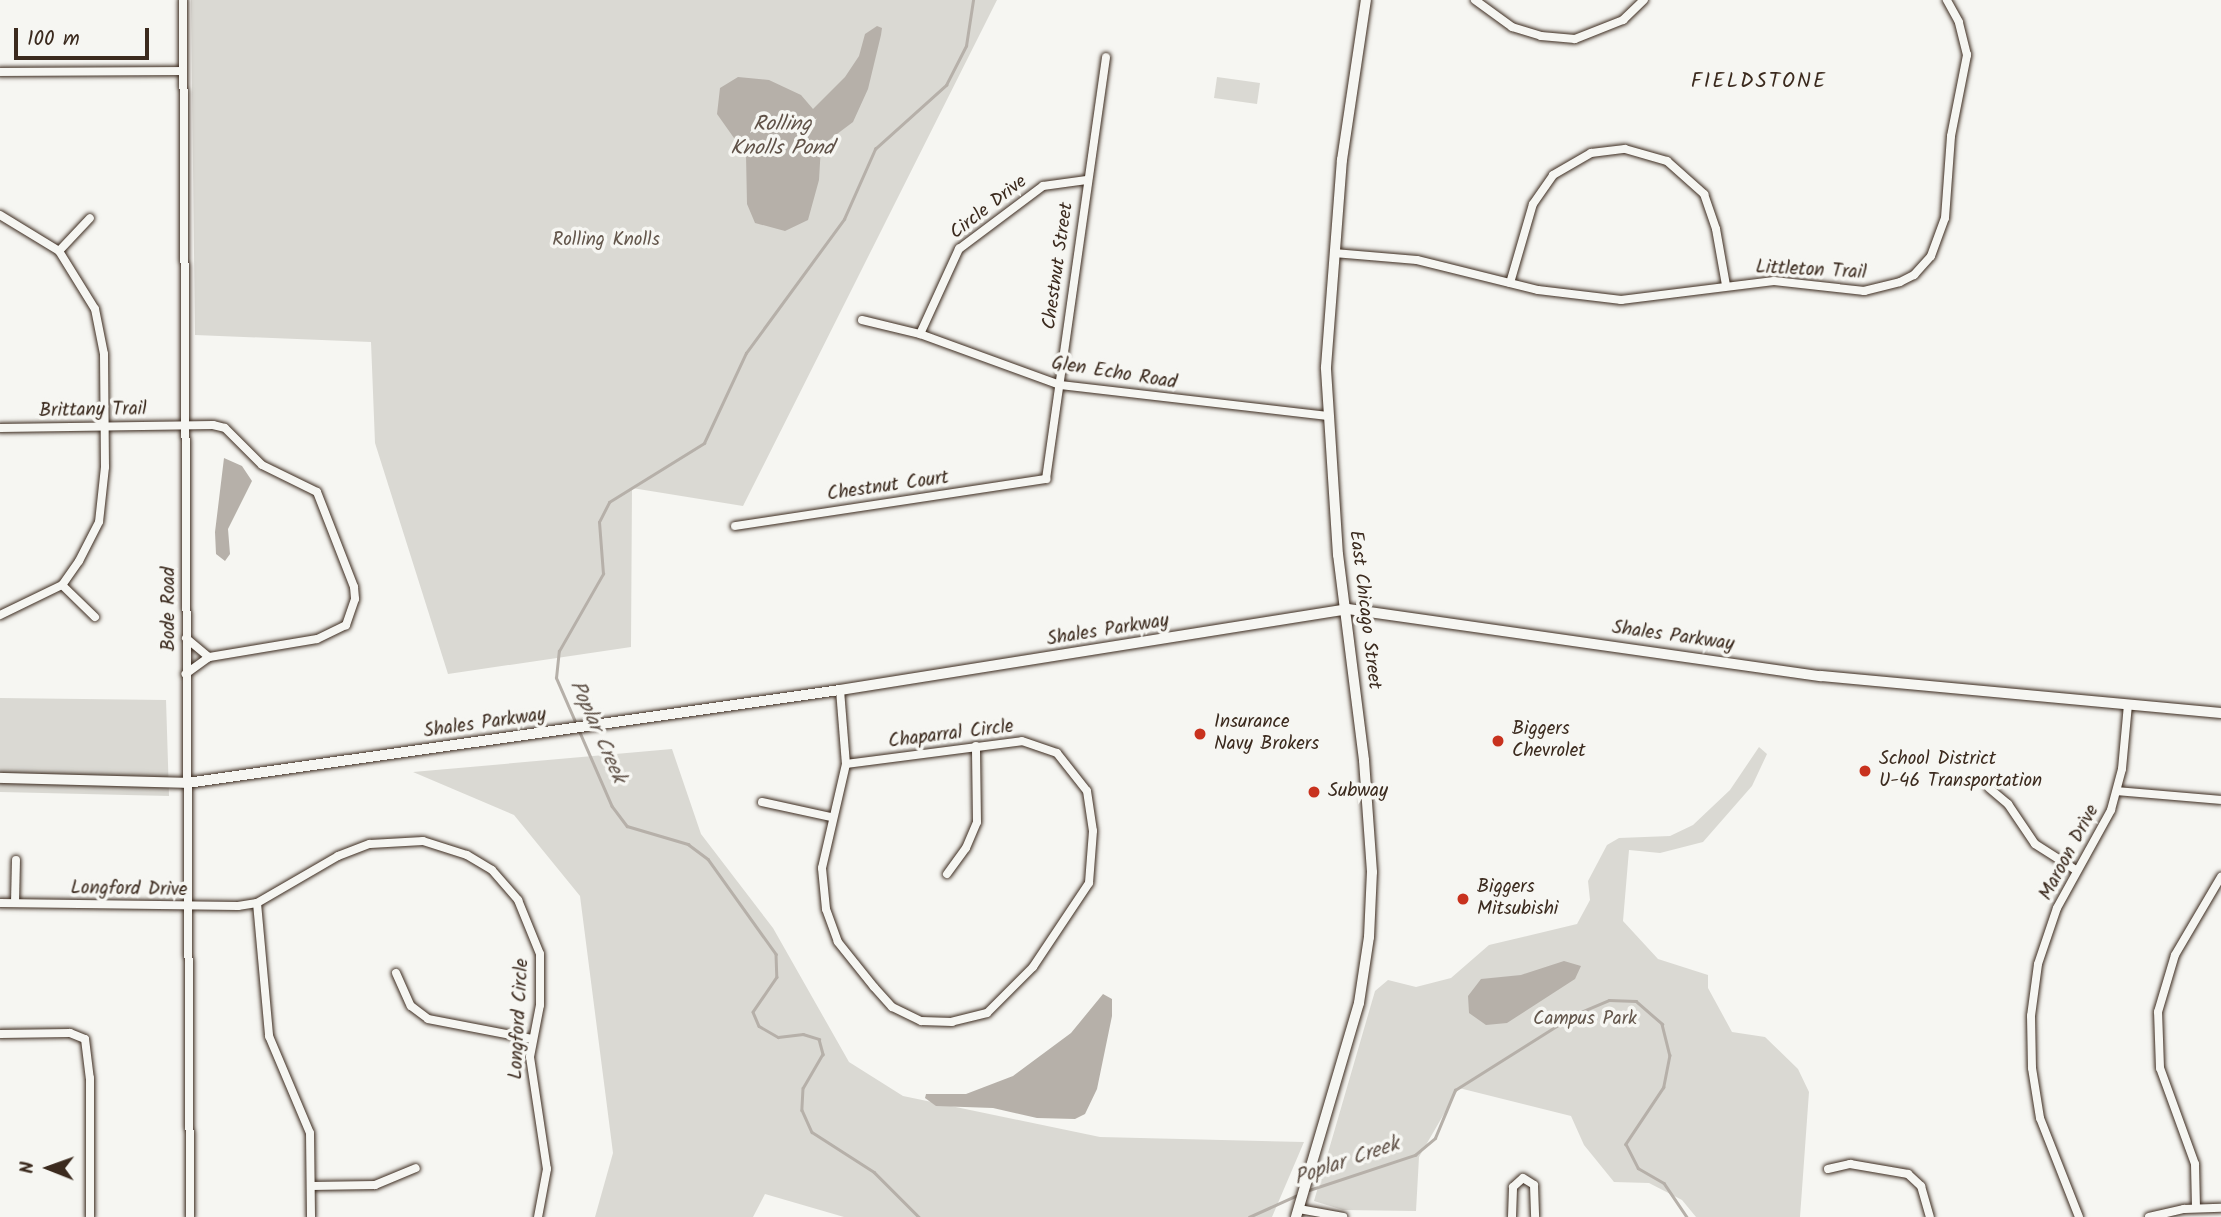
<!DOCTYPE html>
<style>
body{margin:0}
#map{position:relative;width:2221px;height:1217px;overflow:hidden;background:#f6f6f2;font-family:Kalam,sans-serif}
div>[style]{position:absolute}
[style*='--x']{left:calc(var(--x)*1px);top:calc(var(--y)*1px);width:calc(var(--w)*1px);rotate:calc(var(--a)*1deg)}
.green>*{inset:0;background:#dad9d3}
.water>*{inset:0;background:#b6b0a9}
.stream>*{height:2.5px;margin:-1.25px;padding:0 1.25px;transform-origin:1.25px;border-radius:1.25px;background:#b6b0a9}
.roads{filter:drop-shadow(0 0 2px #3b2a1e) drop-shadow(0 0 2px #3b2a1e)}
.street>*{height:8px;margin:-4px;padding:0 4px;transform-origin:4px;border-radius:4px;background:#f6f6f2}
.secondary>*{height:10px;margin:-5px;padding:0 5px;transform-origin:5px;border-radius:5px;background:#f6f6f2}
.dots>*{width:19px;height:19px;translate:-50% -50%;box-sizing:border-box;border:4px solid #f6f6f2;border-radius:50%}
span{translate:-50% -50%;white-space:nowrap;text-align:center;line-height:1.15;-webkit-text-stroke:7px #f6f6f2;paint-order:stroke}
.street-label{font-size:19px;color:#3b2a1e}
.park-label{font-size:19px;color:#63564b}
.poi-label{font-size:19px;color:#3b2a1e}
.left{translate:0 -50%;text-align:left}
.neighbourhood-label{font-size:21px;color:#3b2a1e;letter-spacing:2px}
.water-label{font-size:21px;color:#605248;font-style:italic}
.north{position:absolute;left:14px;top:1133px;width:70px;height:70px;-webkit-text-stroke:5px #f6f6f2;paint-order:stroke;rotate:271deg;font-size:19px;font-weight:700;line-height:28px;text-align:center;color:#3b2a1e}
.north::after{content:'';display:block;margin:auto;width:24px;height:32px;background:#3b2a1e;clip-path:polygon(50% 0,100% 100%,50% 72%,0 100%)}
.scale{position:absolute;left:14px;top:28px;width:135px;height:32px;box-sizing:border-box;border:4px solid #3b2a1e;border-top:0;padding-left:9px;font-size:21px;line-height:24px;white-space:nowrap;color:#3b2a1e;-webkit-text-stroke:5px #f6f6f2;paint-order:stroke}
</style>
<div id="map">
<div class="green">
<div style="clip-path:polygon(191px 0,997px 0,743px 506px,632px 488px,631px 647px,448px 674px,375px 443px,371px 342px,195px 335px)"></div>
<div style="clip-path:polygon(1217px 77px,1260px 83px,1257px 104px,1214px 98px)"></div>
<div style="clip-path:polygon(0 698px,166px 700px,169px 796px,0 792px)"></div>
<div style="clip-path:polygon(1759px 747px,1767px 754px,1752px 786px,1703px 842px,1660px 853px,1629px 850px,1623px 921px,1658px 959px,1708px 975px,1708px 988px,1732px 1032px,1765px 1037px,1798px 1069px,1809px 1092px,1800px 1217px,1696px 1217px,1682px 1200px,1649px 1183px,1614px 1182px,1584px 1145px,1571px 1116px,1459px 1088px,1419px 1157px,1416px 1211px,1343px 1210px,1314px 1201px,1375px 991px,1388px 980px,1416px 987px,1451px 978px,1489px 945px,1577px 924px,1590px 900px,1588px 881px,1607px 845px,1619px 838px,1670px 836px,1693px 825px,1730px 790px)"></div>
<div style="clip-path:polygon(672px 749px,701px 834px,773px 928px,849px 1062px,903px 1096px,1100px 1137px,1304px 1142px,1272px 1217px,844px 1217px,765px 1194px,753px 1217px,595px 1217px,613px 1153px,580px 896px,514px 815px,413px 772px)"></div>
</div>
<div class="water">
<div style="clip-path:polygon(877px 26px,882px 28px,881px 35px,868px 89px,853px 122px,821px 146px,819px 180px,808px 220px,785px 231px,755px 223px,747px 204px,746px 155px,717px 114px,720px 88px,738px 77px,769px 80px,801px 95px,813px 109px,845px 77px,859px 56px,865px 34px)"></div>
<div style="clip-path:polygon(224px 458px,242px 466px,252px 481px,228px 529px,230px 554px,225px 561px,216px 554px,215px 532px)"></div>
<div style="clip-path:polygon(1564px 961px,1581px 966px,1575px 979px,1507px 1023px,1486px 1025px,1469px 1013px,1468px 996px,1481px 979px,1521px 975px)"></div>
<div style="clip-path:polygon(1103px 994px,1112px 999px,1112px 1016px,1097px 1089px,1085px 1114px,1075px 1119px,1037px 1118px,993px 1108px,936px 1106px,925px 1098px,926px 1094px,966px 1094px,1013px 1076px,1071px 1033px)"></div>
</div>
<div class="stream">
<div style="--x:576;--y:724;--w:50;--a:-113.5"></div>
<div style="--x:556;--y:678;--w:27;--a:-84"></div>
<div style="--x:559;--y:651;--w:89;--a:-60.3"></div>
<div style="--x:603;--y:574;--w:52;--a:-94.4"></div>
<div style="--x:599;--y:522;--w:22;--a:-63"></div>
<div style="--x:609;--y:502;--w:112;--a:-31.8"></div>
<div style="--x:704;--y:443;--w:99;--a:-65"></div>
<div style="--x:746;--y:353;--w:166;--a:-53.8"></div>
<div style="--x:844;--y:219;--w:77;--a:-66.1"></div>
<div style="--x:875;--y:149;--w:96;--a:-42"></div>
<div style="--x:946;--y:85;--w:44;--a:-62.9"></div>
<div style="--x:966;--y:46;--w:47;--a:-81.3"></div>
<div style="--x:579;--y:730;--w:83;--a:66.5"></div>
<div style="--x:612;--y:806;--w:25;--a:53"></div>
<div style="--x:627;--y:826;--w:64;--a:16.4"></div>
<div style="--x:688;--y:844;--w:25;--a:37"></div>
<div style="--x:708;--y:859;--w:117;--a:54.4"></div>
<div style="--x:776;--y:954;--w:23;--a:88"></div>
<div style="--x:777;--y:977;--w:42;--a:124.4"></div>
<div style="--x:753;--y:1012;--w:15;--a:67"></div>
<div style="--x:759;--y:1026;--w:22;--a:30"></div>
<div style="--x:778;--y:1037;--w:25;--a:-7"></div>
<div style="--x:803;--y:1034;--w:17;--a:17"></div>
<div style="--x:819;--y:1039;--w:16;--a:75"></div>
<div style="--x:823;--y:1054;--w:39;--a:120"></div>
<div style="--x:803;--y:1088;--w:22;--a:93"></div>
<div style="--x:802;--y:1110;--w:24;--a:66"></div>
<div style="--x:812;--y:1132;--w:74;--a:32.8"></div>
<div style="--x:874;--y:1172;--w:64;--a:45"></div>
<div style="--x:1309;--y:1190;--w:112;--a:-18.3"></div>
<div style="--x:1415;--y:1155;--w:26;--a:-40"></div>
<div style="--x:1435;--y:1138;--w:52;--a:-67.4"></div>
<div style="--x:1455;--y:1090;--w:141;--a:-32.2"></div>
<div style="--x:1574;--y:1015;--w:38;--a:-23"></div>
<div style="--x:1609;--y:1000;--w:27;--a:2"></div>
<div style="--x:1636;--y:1001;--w:35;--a:41"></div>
<div style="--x:1662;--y:1024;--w:32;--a:76"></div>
<div style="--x:1670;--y:1055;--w:33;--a:101"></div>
<div style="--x:1664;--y:1087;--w:69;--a:123.7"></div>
<div style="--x:1626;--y:1144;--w:27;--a:63"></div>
<div style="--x:1638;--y:1168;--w:30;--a:30"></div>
<div style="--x:1664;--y:1183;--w:41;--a:55.9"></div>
<div style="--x:1249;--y:1217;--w:56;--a:-24.3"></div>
</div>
<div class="roads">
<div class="street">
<div style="--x:183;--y:0;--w:1217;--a:89.67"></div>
<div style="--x:1475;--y:0;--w:46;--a:36.1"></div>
<div style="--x:1512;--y:27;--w:30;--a:17"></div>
<div style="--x:1541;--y:36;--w:34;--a:5"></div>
<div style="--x:1575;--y:39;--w:52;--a:-21.6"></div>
<div style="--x:1623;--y:20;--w:29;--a:-44"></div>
<div style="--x:0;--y:72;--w:183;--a:-0.3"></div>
<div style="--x:0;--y:215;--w:69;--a:31.4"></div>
<div style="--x:59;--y:251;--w:68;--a:58.2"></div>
<div style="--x:95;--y:309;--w:46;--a:78.7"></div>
<div style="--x:104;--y:354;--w:113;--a:89.5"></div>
<div style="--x:105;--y:467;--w:55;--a:96.2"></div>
<div style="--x:99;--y:522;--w:44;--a:117.1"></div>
<div style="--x:79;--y:561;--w:29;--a:125"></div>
<div style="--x:62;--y:585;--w:69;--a:154.2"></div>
<div style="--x:59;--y:251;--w:45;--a:-46.8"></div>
<div style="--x:1334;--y:253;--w:83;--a:4.8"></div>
<div style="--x:1417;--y:260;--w:125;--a:13.9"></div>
<div style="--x:1538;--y:290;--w:84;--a:6.9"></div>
<div style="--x:1621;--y:300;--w:154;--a:-7.1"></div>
<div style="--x:1774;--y:281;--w:91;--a:6.3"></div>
<div style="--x:1864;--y:291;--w:37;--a:-14"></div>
<div style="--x:1900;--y:282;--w:16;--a:-27"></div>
<div style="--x:1914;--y:275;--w:25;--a:-48"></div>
<div style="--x:1931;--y:256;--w:40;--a:-69.8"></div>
<div style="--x:1945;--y:218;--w:82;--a:-85.8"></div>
<div style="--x:1951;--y:136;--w:83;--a:-78.8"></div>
<div style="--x:1967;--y:55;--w:34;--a:-104"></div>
<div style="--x:1959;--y:22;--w:25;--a:-119"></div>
<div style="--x:1510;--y:283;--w:82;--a:-73.8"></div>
<div style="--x:1533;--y:204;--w:35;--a:-55"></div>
<div style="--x:1553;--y:175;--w:44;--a:-30.1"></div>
<div style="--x:1591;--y:153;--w:34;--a:-7"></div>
<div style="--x:1625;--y:149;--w:44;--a:15.9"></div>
<div style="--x:1667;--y:161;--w:50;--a:41.7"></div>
<div style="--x:1704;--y:194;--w:37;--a:71"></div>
<div style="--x:1716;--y:229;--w:57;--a:79.9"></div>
<div style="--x:862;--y:320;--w:60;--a:13.6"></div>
<div style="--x:920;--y:334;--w:149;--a:20"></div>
<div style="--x:1060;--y:385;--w:270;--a:6.6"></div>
<div style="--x:920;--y:334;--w:94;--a:-65.4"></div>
<div style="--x:959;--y:249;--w:105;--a:-36.9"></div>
<div style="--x:1043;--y:186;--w:44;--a:-7.8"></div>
<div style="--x:0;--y:428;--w:213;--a:-0.8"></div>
<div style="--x:213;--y:425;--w:12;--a:14"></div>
<div style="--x:225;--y:428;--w:52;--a:45"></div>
<div style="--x:262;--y:465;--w:61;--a:26.1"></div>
<div style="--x:317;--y:492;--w:102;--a:68.7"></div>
<div style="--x:354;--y:587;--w:12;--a:85"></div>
<div style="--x:355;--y:599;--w:28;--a:109"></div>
<div style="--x:346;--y:625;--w:32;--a:154"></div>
<div style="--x:317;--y:639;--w:109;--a:170.5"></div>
<div style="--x:209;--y:657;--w:29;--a:144"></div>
<div style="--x:735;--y:526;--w:315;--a:-8.6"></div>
<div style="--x:1046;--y:479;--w:426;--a:-81.9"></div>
<div style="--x:62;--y:585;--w:46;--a:44.1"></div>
<div style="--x:186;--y:638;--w:30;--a:40"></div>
<div style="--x:840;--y:690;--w:74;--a:85.4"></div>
<div style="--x:1022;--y:741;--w:37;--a:19"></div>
<div style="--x:1057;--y:753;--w:48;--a:51.7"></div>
<div style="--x:1087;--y:791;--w:40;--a:81.5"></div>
<div style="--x:1093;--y:831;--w:52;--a:94.4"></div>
<div style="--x:1089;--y:883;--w:101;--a:123.7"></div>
<div style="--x:1033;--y:967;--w:65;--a:135"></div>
<div style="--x:987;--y:1013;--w:36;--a:166"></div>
<div style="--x:952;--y:1022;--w:31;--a:-178"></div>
<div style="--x:921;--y:1021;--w:32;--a:-154"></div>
<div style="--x:892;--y:1007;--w:27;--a:-132"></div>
<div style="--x:874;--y:987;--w:58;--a:-128.7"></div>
<div style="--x:838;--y:942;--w:35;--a:-110"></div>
<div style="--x:826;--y:909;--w:41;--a:-95.6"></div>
<div style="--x:822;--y:868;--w:107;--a:-77"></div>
<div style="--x:846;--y:764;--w:177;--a:-7.4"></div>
<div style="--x:1989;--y:788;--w:25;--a:40"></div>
<div style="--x:2008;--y:804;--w:48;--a:56"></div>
<div style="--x:2035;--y:844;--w:49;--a:32.4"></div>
<div style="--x:2117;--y:791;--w:104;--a:4.9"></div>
<div style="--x:762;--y:802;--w:71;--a:12.3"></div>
<div style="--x:947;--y:874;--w:32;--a:-54"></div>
<div style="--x:966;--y:848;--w:28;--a:-67"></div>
<div style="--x:977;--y:822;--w:76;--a:-90.8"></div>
<div style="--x:0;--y:903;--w:238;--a:0.7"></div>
<div style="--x:238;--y:906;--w:19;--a:-9"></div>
<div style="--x:257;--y:903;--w:94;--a:-30.1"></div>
<div style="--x:338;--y:856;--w:34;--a:-21"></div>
<div style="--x:370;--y:844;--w:53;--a:-3.2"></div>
<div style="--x:423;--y:841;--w:46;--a:17.7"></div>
<div style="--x:467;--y:855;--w:29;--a:31"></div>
<div style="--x:492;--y:870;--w:40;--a:49"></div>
<div style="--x:518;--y:900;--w:58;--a:67.8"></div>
<div style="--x:540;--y:954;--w:51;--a:90"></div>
<div style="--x:540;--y:1005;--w:53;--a:100.9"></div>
<div style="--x:530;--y:1057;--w:113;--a:81.4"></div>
<div style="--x:547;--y:1169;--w:49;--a:100.6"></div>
<div style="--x:15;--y:903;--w:43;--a:-88.7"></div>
<div style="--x:257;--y:903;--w:134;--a:84.8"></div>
<div style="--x:269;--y:1036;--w:105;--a:67.1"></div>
<div style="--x:310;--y:1133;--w:84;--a:89.3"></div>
<div style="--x:396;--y:973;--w:36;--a:66"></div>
<div style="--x:411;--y:1006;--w:21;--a:37"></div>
<div style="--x:428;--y:1019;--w:106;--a:10.9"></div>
<div style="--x:0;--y:1034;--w:70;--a:-0.8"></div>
<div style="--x:70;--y:1033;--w:16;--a:22"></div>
<div style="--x:85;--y:1039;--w:39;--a:83"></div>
<div style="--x:90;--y:1078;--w:139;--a:90"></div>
<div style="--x:1828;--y:1169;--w:23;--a:-13"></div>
<div style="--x:1850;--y:1164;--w:59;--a:9.8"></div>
<div style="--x:1908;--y:1174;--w:18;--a:43"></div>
<div style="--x:1921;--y:1186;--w:32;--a:74"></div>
<div style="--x:311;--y:1186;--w:64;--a:-0.9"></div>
<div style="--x:375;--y:1185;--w:44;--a:-22.5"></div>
<div style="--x:2196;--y:1208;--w:44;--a:-91.3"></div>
<div style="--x:2195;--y:1164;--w:102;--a:-110"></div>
<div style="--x:2160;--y:1068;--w:56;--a:-92"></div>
<div style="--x:2158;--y:1012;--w:59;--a:-73.4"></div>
<div style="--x:2175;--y:955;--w:91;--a:-59.5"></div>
<div style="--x:1299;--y:1209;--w:45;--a:10.3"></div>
<div style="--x:1512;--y:1217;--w:30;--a:-88"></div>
<div style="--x:1513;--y:1187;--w:13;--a:-42"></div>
<div style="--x:1523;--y:1178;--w:13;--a:32"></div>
<div style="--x:1534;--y:1185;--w:32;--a:88"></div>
<div style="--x:2079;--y:1217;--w:106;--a:-111.5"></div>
<div style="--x:2040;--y:1118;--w:51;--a:-99.1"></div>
<div style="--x:2032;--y:1068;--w:52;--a:-91.1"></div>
<div style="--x:2031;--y:1016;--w:52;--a:-82.3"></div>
<div style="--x:2038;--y:964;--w:59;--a:-71.3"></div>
<div style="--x:2057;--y:908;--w:112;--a:-61.1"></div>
<div style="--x:2111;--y:810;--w:42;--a:-75"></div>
<div style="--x:2122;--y:769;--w:65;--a:-84.7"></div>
<div style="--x:2149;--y:1217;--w:36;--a:-13"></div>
<div style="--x:2184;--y:1209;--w:37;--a:-2"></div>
</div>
<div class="secondary">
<div style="--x:0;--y:778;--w:187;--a:1.5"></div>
<div style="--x:187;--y:783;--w:660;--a:-8.11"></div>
<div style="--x:840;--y:690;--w:514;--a:-9.06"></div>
<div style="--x:1348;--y:609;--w:478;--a:8.1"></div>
<div style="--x:1821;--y:676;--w:402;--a:5.3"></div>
<div style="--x:1296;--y:1217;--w:223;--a:-73.6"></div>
<div style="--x:1359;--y:1003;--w:67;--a:-81.4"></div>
<div style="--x:1369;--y:937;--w:65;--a:-87.4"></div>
<div style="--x:1372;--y:872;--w:112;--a:-94.1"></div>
<div style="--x:1364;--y:760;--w:207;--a:-97.2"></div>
<div style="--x:1338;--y:555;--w:188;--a:-93.7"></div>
<div style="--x:1326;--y:367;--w:208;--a:-85.6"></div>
<div style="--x:1342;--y:160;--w:162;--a:-81.5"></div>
</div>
</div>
<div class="dots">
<div style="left:1200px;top:734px;background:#c8321e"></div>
<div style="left:1498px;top:741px;background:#c8321e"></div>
<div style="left:1865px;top:771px;background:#c8321e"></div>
<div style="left:1314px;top:792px;background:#c8321e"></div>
<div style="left:1463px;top:899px;background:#c8321e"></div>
</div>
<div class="street-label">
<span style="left:989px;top:208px;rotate:-38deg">Circle Drive</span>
<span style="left:1059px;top:266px;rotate:-82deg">Chestnut Street</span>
<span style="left:1811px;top:271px;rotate:3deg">Littleton Trail</span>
<span style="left:1114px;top:374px;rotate:9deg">Glen Echo Road</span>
<span style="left:93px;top:411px;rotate:-1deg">Brittany Trail</span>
<span style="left:888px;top:487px;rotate:-8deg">Chestnut Court</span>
<span style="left:170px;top:609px;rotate:-90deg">Bode Road</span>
<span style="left:1364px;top:610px;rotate:83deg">East Chicago Street</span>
<span style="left:1108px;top:631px;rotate:-9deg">Shales Parkway</span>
<span style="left:1673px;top:637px;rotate:8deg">Shales Parkway</span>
<span style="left:485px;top:724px;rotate:-8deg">Shales Parkway</span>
<span style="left:951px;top:735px;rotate:-7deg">Chaparral Circle</span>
<span style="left:2070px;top:853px;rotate:-62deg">Maroon Drive</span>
<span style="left:129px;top:890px;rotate:1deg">Longford Drive</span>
<span style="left:520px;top:1019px;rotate:-87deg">Longford Circle</span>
</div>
<div class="park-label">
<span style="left:606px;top:241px">Rolling Knolls</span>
<span style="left:1585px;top:1020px">Campus Park</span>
</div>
<div class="poi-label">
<span class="left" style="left:1214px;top:734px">Insurance<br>Navy Brokers</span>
<span class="left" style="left:1512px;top:741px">Biggers<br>Chevrolet</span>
<span class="left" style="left:1879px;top:771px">School District<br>U-46 Transportation</span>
<span class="left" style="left:1328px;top:792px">Subway</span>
<span class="left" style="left:1477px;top:899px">Biggers<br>Mitsubishi</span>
</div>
<div class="neighbourhood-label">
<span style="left:1759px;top:82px">FIELDSTONE</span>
</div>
<div class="water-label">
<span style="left:782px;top:137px">Rolling<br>Knolls Pond</span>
<span style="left:597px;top:732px;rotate:66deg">Poplar Creek</span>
<span style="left:1347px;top:1162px;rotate:-19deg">Poplar Creek</span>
</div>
<div class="north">N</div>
<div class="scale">100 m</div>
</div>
